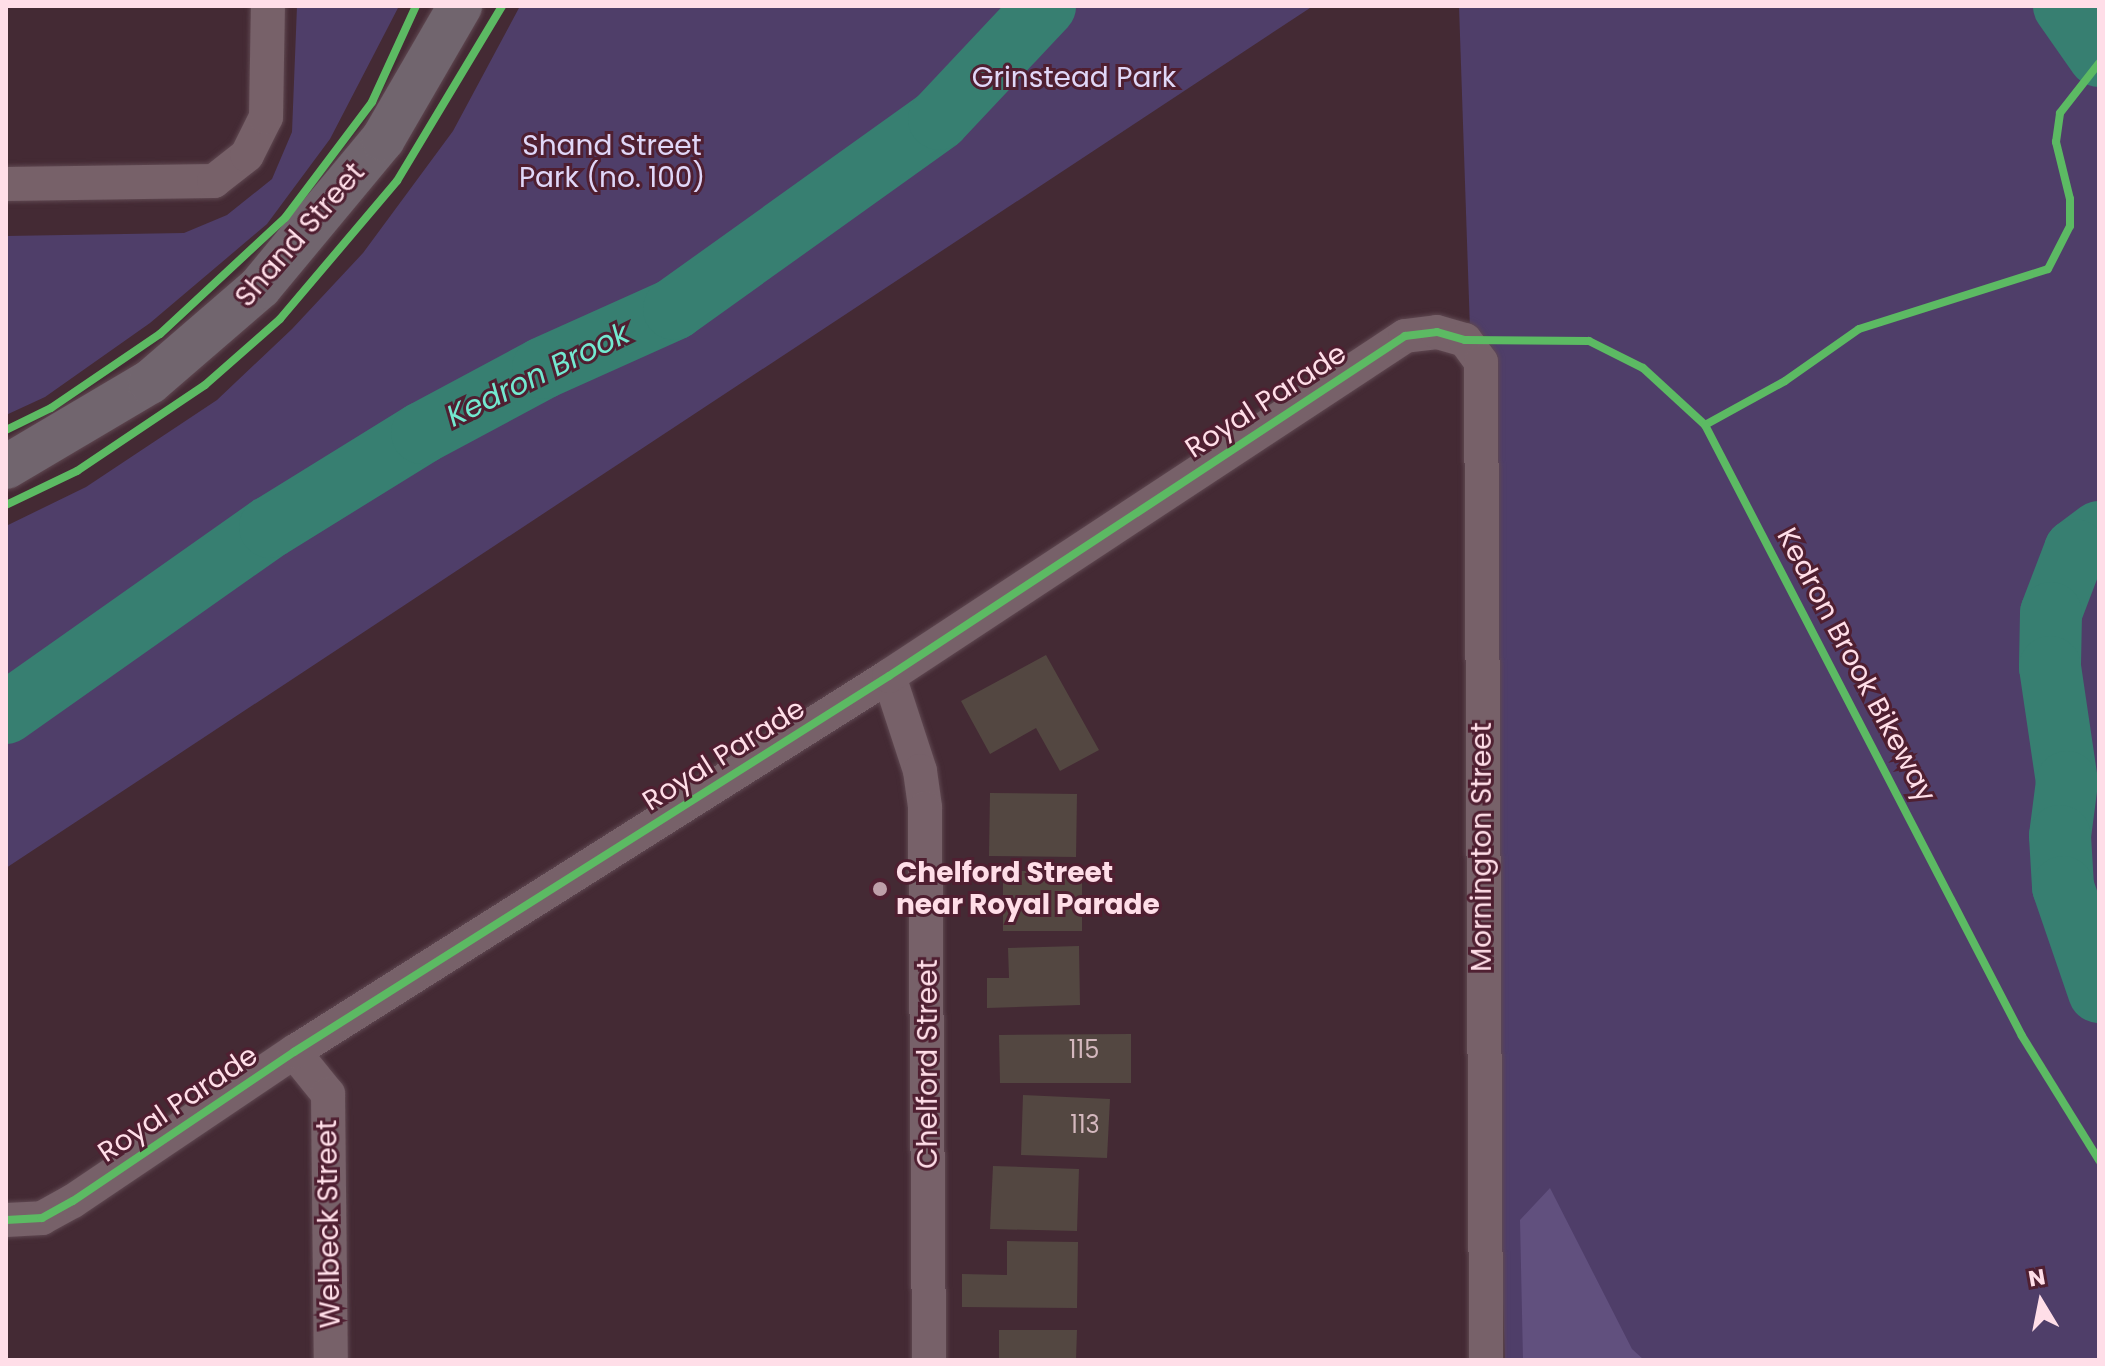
<!DOCTYPE html>
<style>
body{margin:0}
#map{position:relative;width:2105px;height:1366px;overflow:hidden;background:#442a34;font-family:Poppins,sans-serif}
div>[style]{position:absolute}
[style*='--x']{left:calc(var(--x)*1px);top:calc(var(--y)*1px);width:calc(var(--w)*1px);rotate:calc(var(--a)*1deg)}
.green>*{inset:0;background:#4f3e69}
.forest>*{inset:0;background:#61507e}
.river>*{height:62px;margin:-31px;padding:0 31px;transform-origin:31px;border-radius:31px;background:#377f71}
.building>*{inset:0;background:#534741}
.roads{filter:drop-shadow(0 0 2px #5f4851) drop-shadow(0 0 2px #5f4851)}
.street>*{height:34px;margin:-17px;padding:0 17px;transform-origin:17px;border-radius:17px;background:#776169}
.primary>*{height:44px;margin:-22px;padding:0 22px;transform-origin:22px;border-radius:22px;background:#71656e}
.cycleway>*{height:8px;margin:-4px;padding:0 4px;transform-origin:4px;border-radius:4px;background:#5cba63}
.dots>*{width:22px;height:22px;translate:-50% -50%;box-sizing:border-box;border:4px solid #4f1f31;border-radius:50%}
span{translate:-50% -50%;white-space:nowrap;text-align:center;line-height:1.15;-webkit-text-stroke:6px #4f1f31;paint-order:stroke}
.number-label{font-size:24px;color:#d4b8be}
.number-label span{-webkit-text-stroke-width:0}
.park-label{font-size:28px;color:#e0d7f8}
.street-label{font-size:28px;color:#ffdee8}
.poi-label{font-size:28px;color:#ffdee8;font-weight:700}
.left{translate:0 -50%;text-align:left}
.water-label{font-size:30px;color:#73e9d0;font-style:italic}
.frame{position:absolute;inset:0;border:8px solid #ffdee8;pointer-events:none}
.north{position:absolute;left:2001px;top:1262px;width:80px;height:80px;-webkit-text-stroke:6px #4f1f31;paint-order:stroke;rotate:350deg;font-size:22px;font-weight:700;line-height:32px;text-align:center;color:#ffdee8}
.north::after{content:'';display:block;margin:auto;width:28px;height:36px;background:#ffdee8;clip-path:polygon(50% 0,100% 100%,50% 72%,0 100%)}
</style>
<div id="map">
<div class="green">
<div style="clip-path:polygon(297px 6px,399px 6px,330px 139px,267px 224px,150px 323px,45px 397px,6px 415px,6px 236px,184px 233px,227px 215px,272px 179px,292px 132px)"></div>
<div style="clip-path:polygon(520px 6px,1313px 6px,6px 868px,6px 526px,86px 487px,217px 400px,292px 329px,363px 253px,453px 131px)"></div>
<div style="clip-path:polygon(1459px 6px,2099px 6px,2099px 1360px,1505px 1360px)"></div>
</div>
<div class="forest">
<div style="clip-path:polygon(1550px 1188px,1632px 1349px,1644px 1360px,1523px 1360px,1520px 1220px)"></div>
</div>
<div class="river">
<div style="--x:2064;--y:6;--w:61;--a:55"></div>
<div style="--x:2099;--y:532;--w:30;--a:143"></div>
<div style="--x:2075;--y:550;--w:67;--a:110.9"></div>
<div style="--x:2051;--y:613;--w:54;--a:91.1"></div>
<div style="--x:2050;--y:667;--w:116;--a:81.6"></div>
<div style="--x:2067;--y:782;--w:54;--a:97.4"></div>
<div style="--x:2060;--y:836;--w:51;--a:86.6"></div>
<div style="--x:2063;--y:887;--w:111;--a:71.1"></div>
<div style="--x:6;--y:713;--w:323;--a:-35.2"></div>
<div style="--x:270;--y:527;--w:179;--a:-31.7"></div>
<div style="--x:422;--y:433;--w:137;--a:-28.2"></div>
<div style="--x:543;--y:368;--w:144;--a:-24.2"></div>
<div style="--x:674;--y:309;--w:326;--a:-35.6"></div>
<div style="--x:939;--y:119;--w:155;--a:-46.8"></div>
</div>
<div class="building">
<div style="clip-path:polygon(1046px 655px,1099px 750px,1060px 771px,1036px 728px,990px 754px,961px 701px)"></div>
<div style="clip-path:polygon(990px 793px,1077px 794px,1076px 857px,989px 856px)"></div>
<div style="clip-path:polygon(1003px 871px,1082px 871px,1082px 931px,1003px 931px)"></div>
<div style="clip-path:polygon(1079px 946px,1080px 1005px,987px 1008px,987px 978px,1009px 978px,1008px 948px)"></div>
<div style="clip-path:polygon(1131px 1034px,1131px 1083px,1000px 1083px,999px 1035px)"></div>
<div style="clip-path:polygon(1023px 1095px,1110px 1099px,1107px 1158px,1021px 1155px)"></div>
<div style="clip-path:polygon(993px 1166px,1079px 1169px,1077px 1231px,990px 1229px)"></div>
<div style="clip-path:polygon(1007px 1241px,1078px 1242px,1077px 1308px,962px 1307px,962px 1274px,1007px 1275px)"></div>
<div style="clip-path:polygon(999px 1330px,1077px 1330px,1076px 1360px,999px 1360px)"></div>
</div>
<div class="roads">
<div class="street">
<div style="--x:6;--y:184;--w:208;--a:-0.8"></div>
<div style="--x:214;--y:181;--w:42;--a:-38.2"></div>
<div style="--x:247;--y:155;--w:42;--a:-63.4"></div>
<div style="--x:266;--y:117;--w:111;--a:-89"></div>
<div style="--x:889;--y:676;--w:100;--a:71.9"></div>
<div style="--x:920;--y:771;--w:37;--a:82"></div>
<div style="--x:925;--y:808;--w:552;--a:89.58"></div>
<div style="--x:294;--y:1052;--w:54;--a:51"></div>
<div style="--x:328;--y:1094;--w:266;--a:89.4"></div>
<div style="--x:6;--y:1220;--w:36;--a:-3"></div>
<div style="--x:42;--y:1218;--w:35;--a:-29"></div>
<div style="--x:73;--y:1201;--w:267;--a:-34"></div>
<div style="--x:294;--y:1052;--w:704;--a:-32.29"></div>
<div style="--x:889;--y:676;--w:618;--a:-33.38"></div>
<div style="--x:1405;--y:336;--w:32;--a:-7"></div>
<div style="--x:1437;--y:332;--w:29;--a:16"></div>
<div style="--x:1465;--y:340;--w:27;--a:54"></div>
<div style="--x:1481;--y:362;--w:998;--a:89.71"></div>
</div>
<div class="primary">
<div style="--x:6;--y:467;--w:167;--a:-30.6"></div>
<div style="--x:150;--y:382;--w:145;--a:-40.8"></div>
<div style="--x:260;--y:287;--w:192;--a:-50.3"></div>
<div style="--x:383;--y:139;--w:154;--a:-59.9"></div>
</div>
</div>
<div class="cycleway">
<div style="--x:1705;--y:425;--w:91;--a:-28.8"></div>
<div style="--x:1785;--y:381;--w:90;--a:-35.1"></div>
<div style="--x:1859;--y:329;--w:198;--a:-17.6"></div>
<div style="--x:2048;--y:269;--w:48;--a:-62.9"></div>
<div style="--x:2070;--y:226;--w:27;--a:-90"></div>
<div style="--x:2070;--y:199;--w:59;--a:-103.8"></div>
<div style="--x:2056;--y:142;--w:29;--a:-82"></div>
<div style="--x:2060;--y:113;--w:63;--a:-52"></div>
<div style="--x:6;--y:430;--w:50;--a:-26.1"></div>
<div style="--x:51;--y:408;--w:132;--a:-34.2"></div>
<div style="--x:160;--y:334;--w:171;--a:-42.9"></div>
<div style="--x:285;--y:218;--w:145;--a:-53.1"></div>
<div style="--x:372;--y:102;--w:106;--a:-65.4"></div>
<div style="--x:6;--y:505;--w:79;--a:-25.6"></div>
<div style="--x:77;--y:471;--w:154;--a:-33.9"></div>
<div style="--x:205;--y:385;--w:100;--a:-41.3"></div>
<div style="--x:280;--y:319;--w:181;--a:-49.7"></div>
<div style="--x:397;--y:181;--w:204;--a:-59"></div>
<div style="--x:6;--y:1220;--w:36;--a:-3"></div>
<div style="--x:42;--y:1218;--w:35;--a:-29"></div>
<div style="--x:73;--y:1201;--w:267;--a:-34"></div>
<div style="--x:294;--y:1052;--w:704;--a:-32.29"></div>
<div style="--x:889;--y:676;--w:618;--a:-33.38"></div>
<div style="--x:1405;--y:336;--w:32;--a:-7"></div>
<div style="--x:1437;--y:332;--w:29;--a:16"></div>
<div style="--x:1465;--y:340;--w:124;--a:0.5"></div>
<div style="--x:1589;--y:341;--w:60;--a:26.6"></div>
<div style="--x:1643;--y:368;--w:84;--a:42.6"></div>
<div style="--x:1705;--y:425;--w:688;--a:62.58"></div>
<div style="--x:2022;--y:1036;--w:146;--a:58.2"></div>
</div>
<div class="dots">
<div style="left:880px;top:889px;background:#be9fa9"></div>
</div>
<div class="number-label">
<span style="left:1084px;top:1050px">115</span>
<span style="left:1085px;top:1125px">113</span>
</div>
<div class="park-label">
<span style="left:1074px;top:78px">Grinstead Park</span>
<span style="left:612px;top:162px">Shand Street<br>Park (no. 100)</span>
</div>
<div class="street-label">
<span style="left:300px;top:235px;rotate:-49deg">Shand Street</span>
<span style="left:1266px;top:401px;rotate:-33deg">Royal Parade</span>
<span style="left:1856px;top:665px;rotate:62deg">Kedron Brook Bikeway</span>
<span style="left:724px;top:755px;rotate:-32deg">Royal Parade</span>
<span style="left:1482px;top:847px;rotate:-90deg">Mornington Street</span>
<span style="left:928px;top:1064px;rotate:-90deg">Chelford Street</span>
<span style="left:178px;top:1104px;rotate:-34deg">Royal Parade</span>
<span style="left:329px;top:1224px;rotate:-91deg">Welbeck Street</span>
</div>
<div class="poi-label">
<span class="left" style="left:896px;top:889px">Chelford Street<br>near Royal Parade</span>
</div>
<div class="water-label">
<span style="left:538px;top:375px;rotate:-26deg">Kedron Brook</span>
</div>
<div class="frame"></div>
<div class="north">N</div>
</div>
